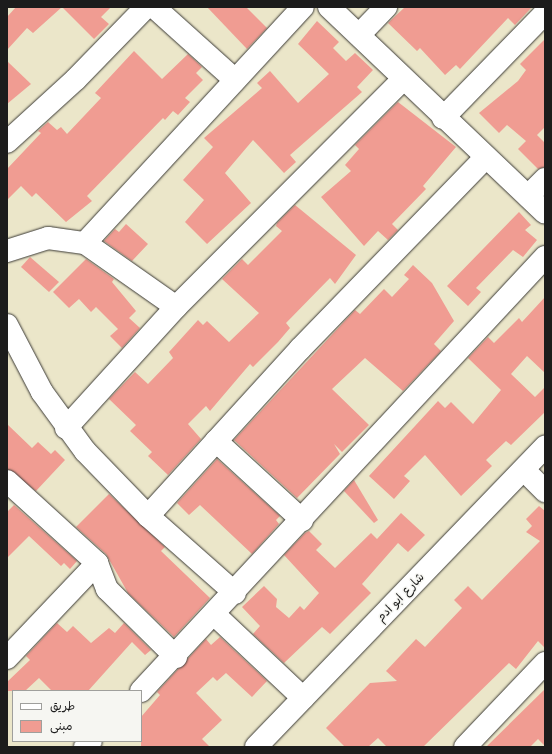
<!DOCTYPE html>
<meta charset="utf-8">
<style>
body{margin:0}
#map{position:relative;width:552px;height:754px;overflow:hidden;background:#ebe6c9;font-family:"Playpen Sans","Playpen Sans Arabic",sans-serif}
div>[style]{position:absolute}
[style*='--x']{left:calc(var(--x)*1px);top:calc(var(--y)*1px);width:calc(var(--w)*1px);rotate:calc(var(--a)*1deg)}
.building>*{inset:0;background:#f09c92}
.roads{filter:drop-shadow(0 0 1px #3b3a36) drop-shadow(0 0 1px #3b3a36)}
.minor>*{height:22px;margin:-11px;padding:0 11px;transform-origin:11px;border-radius:11px;background:#fff}
span{translate:-50% -50%;white-space:nowrap;text-align:center;line-height:1.15;-webkit-text-stroke:3px #f6f6f2;paint-order:stroke}
.street-label{font-size:12px;color:#1c1c1c}
.frame{position:absolute;inset:0;border:8px solid #1c1c1c;pointer-events:none}
.legend{position:absolute;left:12px;top:690px;width:130px;height:52px;box-sizing:border-box;background:#f6f6f2;border:1px solid #9f9f9c;margin:0;padding:5px 7px;list-style:none;font-size:12px;color:#1c1c1c}
.legend li{display:flex;align-items:center;gap:8px;height:20px}
.legend b{width:20px;border:1px solid #9f9f9c}
</style>
<div id="map">
<div class="building">
<div style="clip-path:polygon(16px 7px,111px 7px,101px 17px,109px 24px,94px 39px,62px 7px,33px 33px,27px 28px,7px 50px,7px 17px)"></div>
<div style="clip-path:polygon(207px 7px,246px 7px,267px 28px,247px 49px)"></div>
<div style="clip-path:polygon(405px 7px,532px 7px,515px 25px,508px 18px,460px 69px,456px 65px,445px 75px,420px 48px,417px 51px,388px 23px)"></div>
<div style="clip-path:polygon(317px 21px,339px 42px,333px 48px,346px 61px,355px 53px,373px 70px,357px 87px,362px 92px,290px 155px,296px 162px,284px 173px,253px 140px,225px 173px,251px 203px,207px 244px,185px 222px,204px 200px,183px 180px,213px 147px,204px 138px,262px 88px,257px 83px,270px 71px,298px 103px,329px 74px,298px 44px)"></div>
<div style="clip-path:polygon(545px 39px,545px 127px,537px 135px,545px 143px,545px 167px,538px 169px,518px 149px,526px 141px,507px 125px,499px 133px,479px 113px,518px 81px,526px 70px,520px 64px)"></div>
<div style="clip-path:polygon(134px 51px,162px 79px,188px 54px,202px 67px,196px 73px,203px 80px,185px 98px,190px 102px,178px 115px,173px 111px,165px 120px,163px 118px,87px 196px,92px 201px,66px 222px,36px 193px,32px 197px,21px 186px,7px 200px,7px 169px,41px 133px,38px 131px,48px 122px,57px 130px,61px 127px,67px 134px,101px 98px,95px 93px)"></div>
<div style="clip-path:polygon(7px 61px,31px 84px,7px 104px)"></div>
<div style="clip-path:polygon(398px 102px,456px 147px,423px 186px,426px 189px,392px 224px,398px 230px,388px 240px,378px 231px,364px 246px,321px 197px,351px 171px,345px 165px,359px 149px,355px 145px)"></div>
<div style="clip-path:polygon(295px 205px,356px 255px,335px 284px,330px 278px,286px 323px,290px 328px,278px 342px,253px 367px,250px 364px,210px 411px,206px 406px,188px 424px,201px 439px,168px 475px,148px 456px,152px 452px,130px 431px,136px 425px,109px 399px,135px 372px,148px 384px,173px 358px,169px 352px,198px 320px,203px 325px,207px 321px,229px 342px,259px 313px,222px 279px,242px 259px,248px 265px,282px 231px,276px 226px,277px 223px)"></div>
<div style="clip-path:polygon(519px 212px,531px 225px,525px 230px,537px 240px,523px 257px,513px 250px,476px 288px,481px 292px,468px 306px,447px 286px)"></div>
<div style="clip-path:polygon(126px 224px,148px 244px,132px 261px,104px 241px,115px 229px,119px 232px)"></div>
<div style="clip-path:polygon(30px 257px,59px 282px,49px 292px,21px 267px)"></div>
<div style="clip-path:polygon(86px 259px,114px 279px,112px 282px,136px 311px,129px 318px,140px 328px,122px 348px,110px 336px,118px 329px,96px 307px,91px 312px,79px 299px,69px 308px,53px 292px)"></div>
<div style="clip-path:polygon(413px 265px,432px 283px,454px 321px,434px 344px,441px 351px,403px 391px,365px 358px,332px 389px,369px 425px,342px 452px,334px 444px,340px 454px,297px 498px,234px 440px,355px 310px,360px 314px,384px 289px,392px 297px,409px 279px,404px 275px)"></div>
<div style="clip-path:polygon(545px 297px,545px 373px,527px 356px,511px 374px,535px 397px,545px 387px,545px 412px,511px 445px,506px 441px,486px 460px,492px 466px,461px 496px,425px 455px,404px 476px,410px 481px,394px 499px,369px 476px,438px 401px,445px 408px,451px 402px,473px 424px,501px 390px,468px 358px,488px 337px,494px 343px,519px 318px,522px 322px)"></div>
<div style="clip-path:polygon(7px 424px,32px 448px,38px 442px,51px 454px,55px 450px,65px 460px,36px 491px,7px 469px)"></div>
<div style="clip-path:polygon(217px 459px,280px 516px,276px 520px,279px 524px,252px 554px,200px 505px,189px 515px,177px 503px)"></div>
<div style="clip-path:polygon(354px 480px,378px 520px,374px 523px,344px 491px)"></div>
<div style="clip-path:polygon(109px 494px,165px 547px,161px 551px,210px 598px,174px 637px,128px 593px,106px 554px,76px 527px)"></div>
<div style="clip-path:polygon(14px 505px,77px 561px,70px 569px,64px 563px,61px 566px,29px 536px,7px 558px,7px 512px)"></div>
<div style="clip-path:polygon(539px 506px,545px 511px,545px 648px,538px 641px,516px 669px,509px 663px,423px 747px,387px 747px,378px 738px,368px 747px,345px 747px,326px 728px,370px 683px,397px 681px,386px 671px,416px 639px,425px 647px,462px 608px,454px 600px,468px 586px,482px 600px,540px 541px,526px 532px,532px 526px,526px 519px)"></div>
<div style="clip-path:polygon(401px 513px,425px 535px,408px 552px,398px 543px,362px 584px,371px 593px,330px 634px,322px 627px,284px 663px,253px 634px,260px 626px,242px 607px,264px 586px,277px 599px,276px 607px,289px 618px,300px 606px,304px 610px,319px 593px,284px 555px,305px 533px,309px 531px,322px 544px,316px 550px,335px 568px,371px 533px,377px 539px)"></div>
<div style="clip-path:polygon(57px 623px,67px 632px,73px 626px,91px 643px,109px 628px,115px 633px,124px 623px,151px 650px,145px 655px,132px 642px,88px 691px,52px 691px,39px 678px,25px 691px,7px 691px,7px 682px,30px 660px,26px 656px)"></div>
<div style="clip-path:polygon(220px 637px,267px 681px,252px 697px,226px 673px,217px 681px,213px 677px,196px 693px,222px 720px,202px 739px,210px 747px,141px 747px,141px 717px,160px 695px,157px 692px,206px 639px,211px 645px)"></div>
<div style="clip-path:polygon(545px 689px,545px 746px,538px 739px,530px 747px,486px 747px)"></div>
</div>
<div class="roads">
<div class="minor">
<div style="--x:154;--y:7;--w:109;--a:42"></div>
<div style="--x:329;--y:7;--w:298;--a:43.6"></div>
<div style="--x:359;--y:35;--w:39;--a:-46"></div>
<div style="--x:443;--y:118;--w:146;--a:-45.8"></div>
<div style="--x:7;--y:142;--w:93;--a:-42.4"></div>
<div style="--x:76;--y:79;--w:100;--a:-45.8"></div>
<div style="--x:528;--y:196;--w:24;--a:-45"></div>
<div style="--x:85;--y:243;--w:321;--a:-47.3"></div>
<div style="--x:7;--y:251;--w:43;--a:-17.6"></div>
<div style="--x:48;--y:238;--w:37;--a:8"></div>
<div style="--x:85;--y:243;--w:111;--a:35.1"></div>
<div style="--x:7;--y:325;--w:76;--a:62.4"></div>
<div style="--x:42;--y:392;--w:73;--a:53.9"></div>
<div style="--x:85;--y:451;--w:91;--a:45.9"></div>
<div style="--x:148;--y:516;--w:116;--a:41.5"></div>
<div style="--x:66;--y:428;--w:164;--a:-47.7"></div>
<div style="--x:176;--y:307;--w:322;--a:-45.1"></div>
<div style="--x:216;--y:441;--w:117;--a:42.6"></div>
<div style="--x:524;--y:470;--w:30;--a:45"></div>
<div style="--x:7;--y:481;--w:122;--a:42.3"></div>
<div style="--x:97;--y:563;--w:28;--a:69"></div>
<div style="--x:107;--y:589;--w:97;--a:44.6"></div>
<div style="--x:148;--y:516;--w:226;--a:-47.7"></div>
<div style="--x:300;--y:349;--w:267;--a:-45.9"></div>
<div style="--x:215;--y:615;--w:121;--a:43.3"></div>
<div style="--x:7;--y:658;--w:131;--a:-46.5"></div>
<div style="--x:141;--y:691;--w:593;--a:-47.05"></div>
<div style="--x:85;--y:747;--w:8;--a:-45"></div>
<div style="--x:256;--y:747;--w:417;--a:-46.1"></div>
<div style="--x:465;--y:747;--w:116;--a:-46.4"></div>
</div>
</div>
<div class="street-label">
<span style="left:400px;top:597px;rotate:-46deg">شارع ابو ادم</span>
</div>
<div class="frame"></div>
<ul class="legend">
<li><b style="height:5px;background:#fff"></b>طريق</li>
<li><b style="height:11px;background:#f09c92"></b>مبنى</li>
</ul>
</div>
